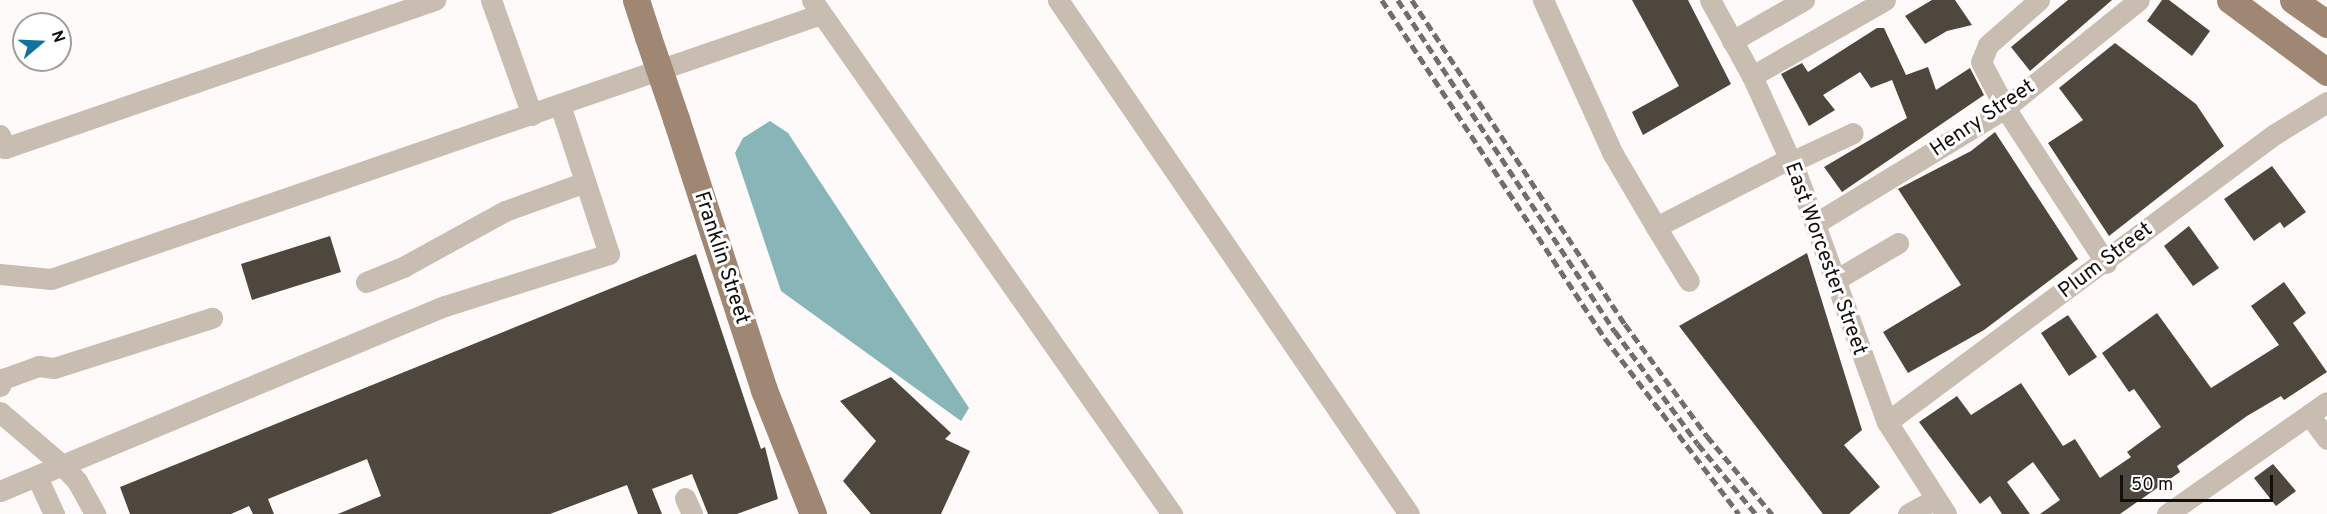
<!DOCTYPE html>
<style>
body{margin:0}
#map{position:relative;width:2327px;height:514px;overflow:hidden;background:#fdfaf9;font-family:Overpass,sans-serif}
div>[style]{position:absolute}
[style*='--x']{left:calc(var(--x)*1px);top:calc(var(--y)*1px);width:calc(var(--w)*1px);rotate:calc(var(--a)*1deg)}
.water>*{inset:0;background:#88b5b7}
.building>*{inset:0;background:#4e473e}
.minor>*{height:21px;margin:-10.5px;padding:0 10.5px;transform-origin:10.5px;border-radius:10.5px;background:#c9bcb1}
.major>*{height:27px;margin:-13.5px;padding:0 13.5px;transform-origin:13.5px;border-radius:13.5px;background:#9f8773}
.rail>*{height:4.5px;margin-top:-2.25px;transform-origin:0;background:repeating-linear-gradient(90deg,#706d6b 0 9px,transparent 0 13.5px)}
.major-bridge>*{height:27px;margin:-13.5px;padding:0 13.5px;transform-origin:13.5px;border-radius:13.5px;background:#9f8773}
span{translate:-50% -50%;white-space:nowrap;text-align:center;line-height:1.15;-webkit-text-stroke:6px #fff;paint-order:stroke}
.street-label{font-size:21px;color:#130f0d}
.north{position:absolute;left:12px;top:12px;width:60px;height:60px;box-sizing:border-box;background:#fff;border:2px solid #a19f9e;border-radius:50%;rotate:71deg;font-size:16px;font-weight:700;line-height:24px;text-align:center;color:#130f0d}
.north::after{content:'';display:block;margin:auto;width:21px;height:27px;background:#12719f;clip-path:polygon(50% 0,100% 100%,50% 72%,0 100%)}
.scale{position:absolute;left:2120px;top:475px;width:153px;height:27px;box-sizing:border-box;border:3px solid #130f0d;border-top:0;padding-left:8px;font-size:18px;line-height:21px;white-space:nowrap;color:#130f0d;-webkit-text-stroke:4px #fff;paint-order:stroke}
</style>
<div id="map">
<div class="water">
<div style="clip-path:polygon(770px 121px,788px 133px,969px 408px,961px 421px,781px 291px,735px 153px,743px 138px)"></div>
</div>
<div class="building">
<div style="clip-path:polygon(1632px 0,1688px 0,1731px 84px,1643px 135px,1632px 112px,1679px 86px)"></div>
<div style="clip-path:polygon(1932px 0,1955px 0,1972px 25px,1947px 31px,1925px 44px,1905px 16px)"></div>
<div style="clip-path:polygon(2068px 0,2112px 0,2030px 71px,2011px 47px)"></div>
<div style="clip-path:polygon(2162px 0,2169px 0,2210px 31px,2192px 56px,2147px 21px)"></div>
<div style="clip-path:polygon(1877px 28px,1884px 28px,1906px 75px,1928px 67px,1936px 90px,1970px 68px,1984px 95px,1842px 192px,1824px 167px,1907px 118px,1892px 80px,1871px 88px,1860px 72px,1823px 95px,1835px 110px,1809px 126px,1781px 74px,1802px 63px,1808px 72px)"></div>
<div style="clip-path:polygon(2115px 43px,2196px 104px,2224px 146px,2109px 236px,2048px 143px,2083px 120px,2059px 88px)"></div>
<div style="clip-path:polygon(1995px 132px,2078px 259px,1984px 330px,1908px 373px,1883px 332px,1961px 285px,1898px 189px,1971px 151px)"></div>
<div style="clip-path:polygon(2272px 166px,2306px 212px,2284px 228px,2280px 222px,2254px 241px,2224px 199px)"></div>
<div style="clip-path:polygon(2189px 226px,2219px 268px,2193px 286px,2164px 246px)"></div>
<div style="clip-path:polygon(330px 236px,341px 272px,252px 300px,241px 264px)"></div>
<div style="clip-path:polygon(1807px 253px,1862px 430px,1844px 445px,1880px 487px,1849px 514px,1823px 514px,1679px 326px)"></div>
<div style="clip-path:polygon(696px 254px,761px 449px,765px 447px,778px 499px,737px 514px,708px 514px,692px 474px,652px 489px,662px 514px,638px 514px,627px 485px,550px 514px,338px 514px,381px 496px,367px 459px,268px 499px,274px 514px,253px 514px,249px 506px,231px 514px,130px 514px,120px 487px)"></div>
<div style="clip-path:polygon(2284px 282px,2306px 313px,2293px 323px,2327px 372px,2284px 400px,2281px 396px,2247px 416px,2177px 466px,2180px 472px,2120px 514px,2040px 514px,2060px 500px,2033px 462px,2007px 482px,2030px 514px,2002px 514px,1990px 496px,1980px 504px,1919px 422px,1957px 396px,1971px 415px,2021px 383px,2063px 446px,2075px 439px,2100px 478px,2131px 457px,2127px 452px,2161px 427px,2134px 389px,2129px 392px,2102px 353px,2157px 313px,2211px 388px,2279px 345px,2251px 306px)"></div>
<div style="clip-path:polygon(2068px 315px,2097px 357px,2069px 376px,2041px 333px)"></div>
<div style="clip-path:polygon(891px 377px,951px 433px,945px 439px,970px 451px,941px 514px,871px 514px,843px 481px,876px 441px,840px 401px)"></div>
<div style="clip-path:polygon(2273px 464px,2296px 491px,2276px 506px,2254px 478px)"></div>
</div>
<div class="minor">
<div style="--x:491;--y:0;--w:122;--a:70.4"></div>
<div style="--x:812;--y:0;--w:628;--a:54.99"></div>
<div style="--x:1058;--y:0;--w:622;--a:55.67"></div>
<div style="--x:1543;--y:0;--w:169;--a:65.6"></div>
<div style="--x:1613;--y:154;--w:85;--a:59.5"></div>
<div style="--x:1656;--y:227;--w:149;--a:-27.1"></div>
<div style="--x:1710;--y:0;--w:87;--a:61.1"></div>
<div style="--x:1752;--y:76;--w:109;--a:65.6"></div>
<div style="--x:1797;--y:175;--w:263;--a:70"></div>
<div style="--x:1887;--y:422;--w:109;--a:57.3"></div>
<div style="--x:2039;--y:0;--w:68;--a:138.6"></div>
<div style="--x:1988;--y:45;--w:18;--a:112"></div>
<div style="--x:1981;--y:62;--w:52;--a:62.4"></div>
<div style="--x:2005;--y:108;--w:185;--a:56.9"></div>
<div style="--x:1732;--y:41;--w:83;--a:-29.7"></div>
<div style="--x:1752;--y:76;--w:153;--a:-29.7"></div>
<div style="--x:0;--y:135;--w:14;--a:69"></div>
<div style="--x:5;--y:148;--w:455;--a:-19"></div>
<div style="--x:1791;--y:162;--w:68;--a:-25.1"></div>
<div style="--x:1816;--y:223;--w:221;--a:-31.3"></div>
<div style="--x:2005;--y:108;--w:172;--a:-38.9"></div>
<div style="--x:1656;--y:227;--w:63;--a:58.6"></div>
<div style="--x:0;--y:274;--w:51;--a:5.6"></div>
<div style="--x:51;--y:279;--w:814;--a:-18.99"></div>
<div style="--x:1837;--y:279;--w:71;--a:-30.5"></div>
<div style="--x:366;--y:282;--w:40;--a:-22"></div>
<div style="--x:403;--y:267;--w:116;--a:-28.8"></div>
<div style="--x:505;--y:211;--w:85;--a:-19.9"></div>
<div style="--x:0;--y:386;--w:8;--a:-67"></div>
<div style="--x:3;--y:379;--w:38;--a:-20"></div>
<div style="--x:39;--y:366;--w:15;--a:8"></div>
<div style="--x:54;--y:368;--w:166;--a:-17.6"></div>
<div style="--x:0;--y:412;--w:83;--a:40.6"></div>
<div style="--x:63;--y:466;--w:21;--a:47"></div>
<div style="--x:77;--y:481;--w:38;--a:61"></div>
<div style="--x:2309;--y:415;--w:30;--a:53"></div>
<div style="--x:1887;--y:422;--w:483;--a:-36.6"></div>
<div style="--x:2275;--y:134;--w:61;--a:-31.6"></div>
<div style="--x:37;--y:477;--w:41;--a:65.3"></div>
<div style="--x:0;--y:491;--w:482;--a:-22.6"></div>
<div style="--x:445;--y:306;--w:172;--a:-17.6"></div>
<div style="--x:609;--y:254;--w:157;--a:-108.2"></div>
<div style="--x:685;--y:498;--w:17;--a:66"></div>
<div style="--x:1908;--y:514;--w:31;--a:-29"></div>
<div style="--x:2167;--y:514;--w:195;--a:-35"></div>
</div>
<div class="major">
<div style="--x:636;--y:0;--w:39;--a:72"></div>
<div style="--x:2230;--y:0;--w:121;--a:36.6"></div>
<div style="--x:2293;--y:0;--w:42;--a:35.2"></div>
<div style="--x:676;--y:119;--w:285;--a:72"></div>
<div style="--x:764;--y:390;--w:133;--a:68.4"></div>
</div>
<div class="rail">
<div style="--x:1382;--y:0;--w:405;--a:56.6"></div>
<div style="--x:1605;--y:338;--w:221;--a:52.7"></div>
<div style="--x:1398;--y:0;--w:396;--a:56.8"></div>
<div style="--x:1615;--y:331;--w:140;--a:53.7"></div>
<div style="--x:1698;--y:444;--w:91;--a:50.4"></div>
<div style="--x:1412;--y:0;--w:388;--a:56.7"></div>
<div style="--x:1625;--y:324;--w:139;--a:53.8"></div>
<div style="--x:1707;--y:436;--w:102;--a:50.2"></div>
</div>
<div class="major-bridge">
<div style="--x:648;--y:37;--w:87;--a:71.1"></div>
</div>
<div class="street-label">
<span style="left:1983px;top:119px;rotate:-34deg">Henry Street</span>
<span style="left:721px;top:258px;rotate:72deg">Franklin Street</span>
<span style="left:1825px;top:259px;rotate:70deg">East Worcester Street</span>
<span style="left:2106px;top:261px;rotate:-37deg">Plum Street</span>
</div>
<div class="north">N</div>
<div class="scale">50 m</div>
</div>
